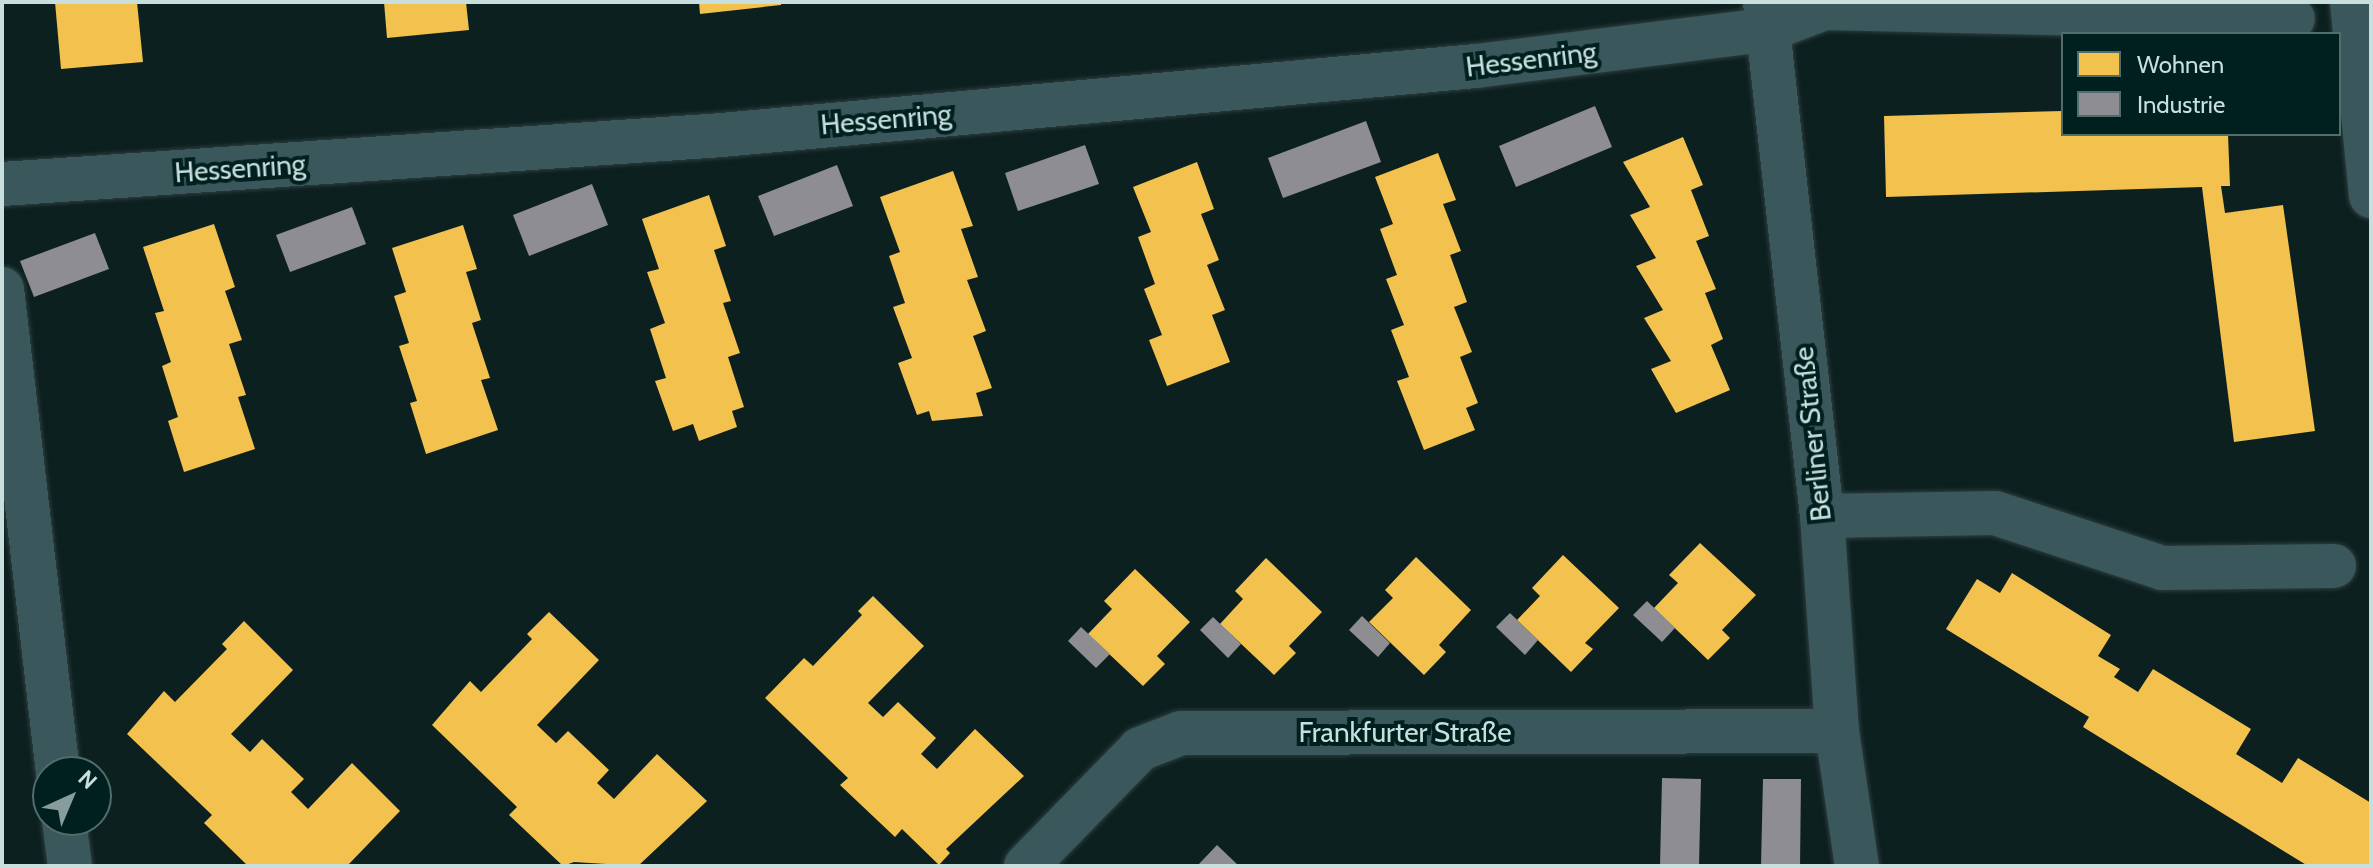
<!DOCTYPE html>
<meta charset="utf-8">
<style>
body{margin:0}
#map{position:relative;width:2373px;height:868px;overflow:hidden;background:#0d2020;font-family:Cabin,sans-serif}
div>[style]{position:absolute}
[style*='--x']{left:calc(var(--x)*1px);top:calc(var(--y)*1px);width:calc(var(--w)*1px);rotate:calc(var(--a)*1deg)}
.homes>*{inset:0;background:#f2c14e}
.industry>*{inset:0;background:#8d8d92}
.roads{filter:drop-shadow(0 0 2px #2d3d3d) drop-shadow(0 0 2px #2d3d3d)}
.minor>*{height:44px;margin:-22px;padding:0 22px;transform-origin:22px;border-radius:22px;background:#3a575b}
span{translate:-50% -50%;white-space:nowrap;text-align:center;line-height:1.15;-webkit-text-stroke:8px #001f1f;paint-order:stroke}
.street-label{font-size:28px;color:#c8dfde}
.frame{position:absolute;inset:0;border:4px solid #c8dfde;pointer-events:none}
.legend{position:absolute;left:2061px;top:32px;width:280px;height:104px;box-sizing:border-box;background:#001f1f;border:2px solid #506c6b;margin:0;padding:10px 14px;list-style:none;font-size:24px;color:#c8dfde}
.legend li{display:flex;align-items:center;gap:16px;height:40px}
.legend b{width:40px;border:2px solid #506c6b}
.north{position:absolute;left:32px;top:756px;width:80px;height:80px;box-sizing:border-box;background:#001f1f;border:2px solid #506c6b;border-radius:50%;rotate:44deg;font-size:22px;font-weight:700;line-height:32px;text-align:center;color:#c8dfde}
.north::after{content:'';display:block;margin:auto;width:28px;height:36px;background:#879c9c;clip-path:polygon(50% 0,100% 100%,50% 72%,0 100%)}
</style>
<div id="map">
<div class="homes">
<div style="clip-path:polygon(55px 2px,137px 2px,143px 62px,61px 69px)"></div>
<div style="clip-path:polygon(384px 2px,466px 2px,469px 30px,387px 38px)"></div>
<div style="clip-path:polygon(699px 2px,781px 2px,781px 5px,700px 14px)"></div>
<div style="clip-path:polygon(2063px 111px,2063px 134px,2228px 134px,2230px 186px,2221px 186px,2225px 213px,2283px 205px,2315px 431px,2234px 442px,2202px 187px,1886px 197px,1884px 116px)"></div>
<div style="clip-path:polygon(1683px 137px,1703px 185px,1691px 190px,1709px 236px,1696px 241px,1716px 289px,1705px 293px,1723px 339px,1711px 345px,1730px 390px,1676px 413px,1651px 369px,1671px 361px,1644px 318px,1663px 310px,1636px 266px,1656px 258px,1630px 215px,1650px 207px,1623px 162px)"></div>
<div style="clip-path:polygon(1438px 153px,1456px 200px,1443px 204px,1461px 251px,1450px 255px,1467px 302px,1454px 307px,1472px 352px,1460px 357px,1478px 403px,1466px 408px,1475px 430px,1424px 450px,1397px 381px,1409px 377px,1391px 330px,1404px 325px,1386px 279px,1397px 275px,1380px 229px,1393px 224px,1375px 177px)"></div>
<div style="clip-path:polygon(1197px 162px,1214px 209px,1201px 214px,1219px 260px,1207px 265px,1225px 310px,1212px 315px,1230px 362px,1167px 386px,1149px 340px,1162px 335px,1144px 289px,1155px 284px,1138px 237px,1151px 232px,1133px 187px)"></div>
<div style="clip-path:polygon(953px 171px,973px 226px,961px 229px,978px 277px,967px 280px,986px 331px,973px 336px,992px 388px,976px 393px,983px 416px,932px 421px,929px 411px,917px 415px,898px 363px,912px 358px,893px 307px,905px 303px,889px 256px,900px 252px,880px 197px)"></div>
<div style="clip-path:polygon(709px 195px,726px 246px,714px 250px,731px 301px,723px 303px,740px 353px,728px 357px,744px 407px,732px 411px,737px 427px,699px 441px,693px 424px,673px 431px,655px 381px,666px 378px,650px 329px,665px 323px,647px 272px,659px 269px,642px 219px)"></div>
<div style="clip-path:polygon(214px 224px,235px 287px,225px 291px,242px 340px,229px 344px,246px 395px,238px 397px,255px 449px,184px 472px,168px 421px,178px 417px,162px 366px,171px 362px,155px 313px,164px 311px,143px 247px)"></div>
<div style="clip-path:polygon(463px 225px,477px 269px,466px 272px,481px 320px,472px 323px,490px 378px,481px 380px,498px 430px,426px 454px,410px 403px,417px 401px,399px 346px,409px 343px,394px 296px,406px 292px,392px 248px)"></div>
<div style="clip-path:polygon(1700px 543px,1756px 595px,1722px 630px,1730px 638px,1708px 660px,1654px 608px,1678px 583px,1669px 575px)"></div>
<div style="clip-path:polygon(1563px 555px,1619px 608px,1585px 643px,1593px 649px,1571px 672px,1517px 620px,1540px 596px,1532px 588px)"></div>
<div style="clip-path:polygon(1416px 557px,1471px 610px,1439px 645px,1446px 652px,1424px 675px,1369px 622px,1393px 598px,1385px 590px)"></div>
<div style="clip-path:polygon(1266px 558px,1322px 612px,1289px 646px,1296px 653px,1274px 675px,1220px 624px,1243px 599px,1235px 591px)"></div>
<div style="clip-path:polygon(1135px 569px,1190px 622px,1157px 656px,1165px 664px,1143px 686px,1088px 634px,1112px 609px,1104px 601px)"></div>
<div style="clip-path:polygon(2012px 573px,2111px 635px,2098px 656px,2120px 669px,2114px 677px,2138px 692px,2153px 669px,2251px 729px,2236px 754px,2260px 769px,2282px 783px,2298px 758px,2371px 803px,2371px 866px,2308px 866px,2083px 727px,2089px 717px,1946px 629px,1977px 579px,2000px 593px)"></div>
<div style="clip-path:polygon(873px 596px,924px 646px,868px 703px,883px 717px,898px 702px,936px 738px,921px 754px,937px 769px,975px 729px,1024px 776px,946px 849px,950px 853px,939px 865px,902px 829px,895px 837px,840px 785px,848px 778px,765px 698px,804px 658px,813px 666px,862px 615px,858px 611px)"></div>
<div style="clip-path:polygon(549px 612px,599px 660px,537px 725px,556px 743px,568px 731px,609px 770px,597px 783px,614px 799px,657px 754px,707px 801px,638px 866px,574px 862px,563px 866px,509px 815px,517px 807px,432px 725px,470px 681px,481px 692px,532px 639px,527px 634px)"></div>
<div style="clip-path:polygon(244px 621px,293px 670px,231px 734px,250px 752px,262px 739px,304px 779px,291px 792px,308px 809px,352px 763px,400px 811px,348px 865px,248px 866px,204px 823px,212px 815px,127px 734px,164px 691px,175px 702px,227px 649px,222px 644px)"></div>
</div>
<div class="industry">
<div style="clip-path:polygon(1595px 106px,1612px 147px,1516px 187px,1499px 146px)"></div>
<div style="clip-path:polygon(1366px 121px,1381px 162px,1283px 198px,1268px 158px)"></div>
<div style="clip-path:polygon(1085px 145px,1099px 184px,1018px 211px,1005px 173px)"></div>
<div style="clip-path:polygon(837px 165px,853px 206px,774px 236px,758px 196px)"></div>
<div style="clip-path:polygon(592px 184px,608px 225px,529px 256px,513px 215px)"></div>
<div style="clip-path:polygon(352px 207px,366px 244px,290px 272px,276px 235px)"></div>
<div style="clip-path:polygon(95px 233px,109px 269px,34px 297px,20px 261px)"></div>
<div style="clip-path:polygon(1647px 601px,1675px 628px,1662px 642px,1633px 615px)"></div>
<div style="clip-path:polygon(1510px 613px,1538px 640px,1525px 655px,1496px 627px)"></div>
<div style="clip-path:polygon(1362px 616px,1390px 643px,1378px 657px,1349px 630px)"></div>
<div style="clip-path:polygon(1213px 617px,1241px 644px,1228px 658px,1200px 630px)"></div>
<div style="clip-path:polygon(1081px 627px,1110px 654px,1096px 668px,1068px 641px)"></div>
<div style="clip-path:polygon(1662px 778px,1701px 779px,1699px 866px,1660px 866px)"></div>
<div style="clip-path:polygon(1763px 779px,1801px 779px,1800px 866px,1761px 866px)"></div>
<div style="clip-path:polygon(1217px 845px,1239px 866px,1197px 866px)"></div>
</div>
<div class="roads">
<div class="minor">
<div style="--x:1765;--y:2;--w:517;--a:83.67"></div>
<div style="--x:1822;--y:516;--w:216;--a:86"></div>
<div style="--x:1837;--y:731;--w:136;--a:81.6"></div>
<div style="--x:2352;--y:2;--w:195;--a:84.4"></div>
<div style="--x:2;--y:184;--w:722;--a:-3.89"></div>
<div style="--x:722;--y:135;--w:757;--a:-5.23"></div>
<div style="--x:1476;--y:66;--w:293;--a:-7.1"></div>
<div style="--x:1767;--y:30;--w:62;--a:-20.8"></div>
<div style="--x:1825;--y:8;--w:468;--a:1.3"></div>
<div style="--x:2;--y:289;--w:486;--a:83.4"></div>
<div style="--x:1822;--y:516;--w:173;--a:-1"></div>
<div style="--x:1995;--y:513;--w:176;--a:18.2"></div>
<div style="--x:2162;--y:568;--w:172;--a:-0.7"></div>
<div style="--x:64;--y:820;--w:46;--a:82.6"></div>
<div style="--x:1026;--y:866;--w:163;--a:-45.7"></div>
<div style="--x:1140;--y:749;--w:44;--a:-21.3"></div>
<div style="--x:1181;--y:733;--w:656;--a:-0.17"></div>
</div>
</div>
<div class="street-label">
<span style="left:1531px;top:59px;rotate:-7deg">Hessenring</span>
<span style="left:886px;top:119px;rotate:-5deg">Hessenring</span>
<span style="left:240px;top:168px;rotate:-4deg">Hessenring</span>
<span style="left:1812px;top:434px;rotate:-96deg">Berliner Straße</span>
<span style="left:1405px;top:732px">Frankfurter Straße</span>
</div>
<div class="frame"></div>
<ul class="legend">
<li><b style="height:22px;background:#f2c14e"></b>Wohnen</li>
<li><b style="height:22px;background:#8d8d92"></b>Industrie</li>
</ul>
<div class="north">N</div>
</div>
